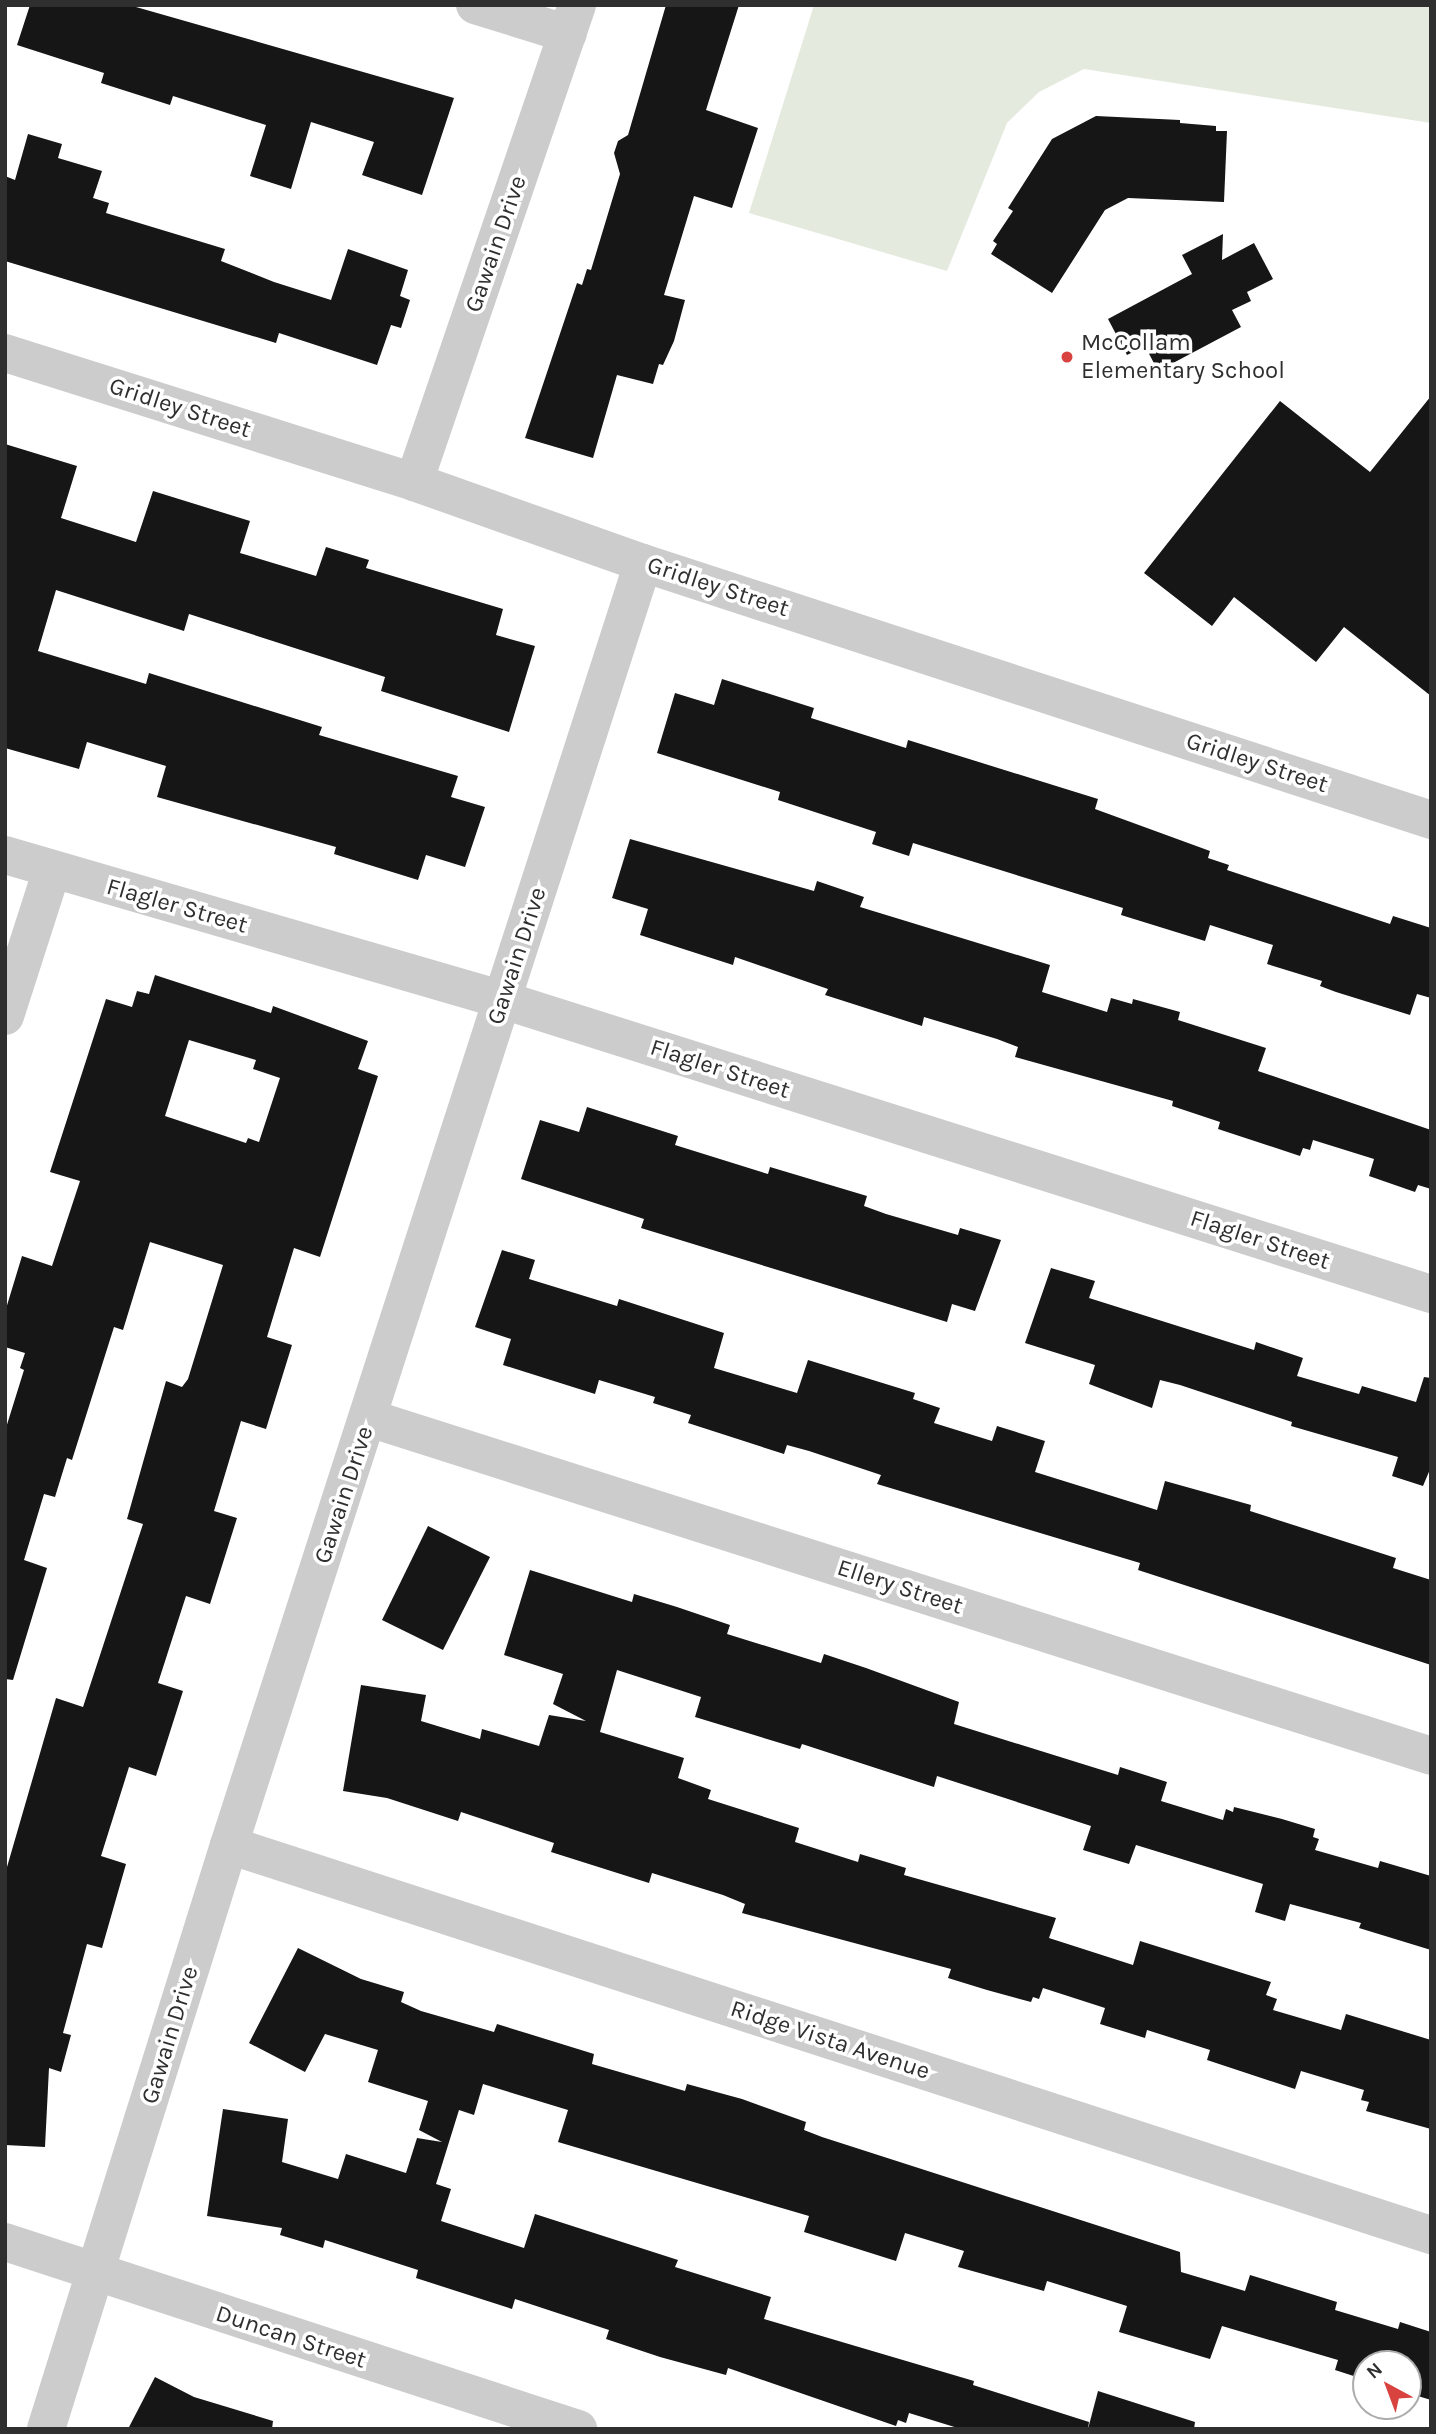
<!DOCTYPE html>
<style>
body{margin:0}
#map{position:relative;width:1436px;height:2434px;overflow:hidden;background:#fff;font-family:Karla,sans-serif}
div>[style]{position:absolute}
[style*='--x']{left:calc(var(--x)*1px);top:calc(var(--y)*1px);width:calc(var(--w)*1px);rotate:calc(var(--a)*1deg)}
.green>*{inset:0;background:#e4ebde}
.building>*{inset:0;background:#161616}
.street>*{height:38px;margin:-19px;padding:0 19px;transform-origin:19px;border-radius:19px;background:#ccc}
.dots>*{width:19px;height:19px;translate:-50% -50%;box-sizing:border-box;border:4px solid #fff;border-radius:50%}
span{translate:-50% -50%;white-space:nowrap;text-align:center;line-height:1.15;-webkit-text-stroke:7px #fff;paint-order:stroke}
.street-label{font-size:24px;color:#2f2f2f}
.poi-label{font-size:24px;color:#2f2f2f}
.left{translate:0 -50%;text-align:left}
.frame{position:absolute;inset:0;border:7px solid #2f2f2f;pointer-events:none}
.north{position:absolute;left:1352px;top:2350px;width:70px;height:70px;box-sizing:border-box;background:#fff;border:2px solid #acacac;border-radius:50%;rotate:319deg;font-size:19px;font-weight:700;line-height:28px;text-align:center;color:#2f2f2f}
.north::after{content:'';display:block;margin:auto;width:24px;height:32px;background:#d8433f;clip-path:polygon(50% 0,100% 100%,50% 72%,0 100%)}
</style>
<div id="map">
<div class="green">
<div style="clip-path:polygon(814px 5px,1431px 5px,1431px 123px,1084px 69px,1039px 92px,1007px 123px,947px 271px,749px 213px)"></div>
</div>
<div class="building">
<div style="clip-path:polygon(30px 5px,129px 5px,454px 98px,422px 195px,362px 175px,374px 142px,311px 122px,291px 189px,250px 176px,266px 125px,173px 96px,170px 105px,101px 83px,104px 73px,17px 45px)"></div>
<div style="clip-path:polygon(666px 5px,739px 5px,706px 110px,758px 128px,732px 208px,694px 196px,664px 295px,685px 300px,674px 341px,663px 365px,659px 364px,653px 384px,617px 375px,593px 458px,525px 438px,577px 283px,582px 285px,587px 269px,591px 270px,620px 174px,614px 153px,618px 141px,628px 135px)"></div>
<div style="clip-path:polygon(1096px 116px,1180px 120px,1180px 123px,1216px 126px,1216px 131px,1227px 131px,1224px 202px,1128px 198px,1105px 210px,1052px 293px,991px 254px,997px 244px,993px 241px,1013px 211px,1008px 208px,1052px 139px)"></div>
<div style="clip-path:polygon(28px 134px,62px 144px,58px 158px,102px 171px,93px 198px,109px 203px,106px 213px,225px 249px,221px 261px,274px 282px,331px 300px,348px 249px,408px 270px,400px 296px,410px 300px,401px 328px,391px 325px,377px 365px,279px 333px,276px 343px,5px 261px,5px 176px,15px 180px)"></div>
<div style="clip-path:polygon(1223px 234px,1222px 260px,1254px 243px,1273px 279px,1247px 292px,1251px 301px,1232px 310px,1241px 327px,1158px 371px,1145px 346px,1127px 355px,1108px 319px,1192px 274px,1182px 255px)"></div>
<div style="clip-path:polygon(1431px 396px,1431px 696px,1344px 627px,1316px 662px,1234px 597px,1212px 626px,1144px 573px,1280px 401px,1370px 472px)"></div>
<div style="clip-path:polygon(5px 444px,77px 466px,61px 518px,136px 542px,153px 491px,250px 521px,240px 553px,316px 576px,326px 547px,369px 560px,366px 568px,503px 609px,496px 635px,535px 646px,509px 732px,381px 691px,385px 677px,189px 614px,184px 631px,56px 590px,38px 651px,146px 684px,149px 673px,322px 727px,319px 735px,458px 776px,451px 797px,485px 807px,465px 867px,426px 855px,418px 880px,334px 854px,336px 847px,157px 797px,166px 766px,87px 742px,79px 769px,5px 748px)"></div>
<div style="clip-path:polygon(722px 679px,814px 708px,811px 718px,906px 748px,908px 740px,1098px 799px,1095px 809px,1210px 851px,1208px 858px,1229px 865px,1227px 870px,1390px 924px,1393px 916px,1431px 928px,1431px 998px,1417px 994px,1410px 1015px,1336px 992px,1320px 986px,1322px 981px,1267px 964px,1273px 945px,1210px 925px,1205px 941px,1121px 915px,1123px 908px,913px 843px,909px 856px,872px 844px,876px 832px,778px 800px,780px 792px,657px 753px,675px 693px,714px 705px)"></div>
<div style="clip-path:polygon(630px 839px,814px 891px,817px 881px,864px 897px,860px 907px,1050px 965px,1042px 992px,1107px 1012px,1111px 998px,1132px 1004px,1133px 999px,1180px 1012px,1178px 1020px,1266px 1048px,1258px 1071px,1431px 1130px,1431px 1189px,1418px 1185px,1415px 1192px,1369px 1176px,1374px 1159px,1313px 1140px,1310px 1150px,1303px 1148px,1300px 1156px,1218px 1129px,1220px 1122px,1172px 1106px,1173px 1101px,1015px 1057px,1018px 1047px,997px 1039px,924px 1017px,922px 1026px,825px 995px,828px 989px,735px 957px,733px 965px,640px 935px,648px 909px,612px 898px)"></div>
<div style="clip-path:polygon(evenodd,155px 975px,271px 1013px,273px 1006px,368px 1041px,358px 1069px,378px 1076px,320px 1257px,294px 1248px,267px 1337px,292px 1345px,266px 1429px,241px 1421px,214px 1511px,237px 1518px,210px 1604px,186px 1596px,158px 1683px,183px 1691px,156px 1776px,129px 1767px,101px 1856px,126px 1864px,102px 1948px,87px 1944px,63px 2033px,71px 2035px,61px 2072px,49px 2068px,45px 2147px,5px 2145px,5px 1874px,56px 1698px,83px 1707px,143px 1524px,127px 1519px,166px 1381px,182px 1387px,188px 1379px,223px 1265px,150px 1242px,123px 1330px,114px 1327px,72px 1460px,67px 1458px,55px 1497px,44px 1494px,24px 1560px,47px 1568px,13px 1680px,5px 1679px,5px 1431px,24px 1370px,20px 1368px,25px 1353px,5px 1347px,5px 1312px,22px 1256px,52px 1266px,80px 1181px,50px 1172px,106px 999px,132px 1007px,137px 991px,149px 994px,155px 975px,189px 1040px,256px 1060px,253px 1069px,280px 1078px,259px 1142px,248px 1138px,246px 1143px,165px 1116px,189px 1040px)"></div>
<div style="clip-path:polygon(587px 1107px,678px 1136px,675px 1145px,768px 1174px,770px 1167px,867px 1196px,864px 1206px,886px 1214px,958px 1235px,960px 1228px,1001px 1240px,975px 1311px,952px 1304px,947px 1322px,641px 1228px,644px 1219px,521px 1179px,540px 1120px,579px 1132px)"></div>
<div style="clip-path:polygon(502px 1250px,535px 1260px,529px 1279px,617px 1306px,619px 1299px,724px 1333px,714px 1368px,797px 1393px,808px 1360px,915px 1393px,913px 1399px,940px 1408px,934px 1423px,992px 1441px,997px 1426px,1045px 1441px,1035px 1472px,1157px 1510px,1165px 1481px,1251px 1505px,1250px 1511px,1396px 1558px,1393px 1568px,1431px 1580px,1431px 1665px,1138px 1570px,1140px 1563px,877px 1484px,881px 1475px,809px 1451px,787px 1445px,784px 1454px,688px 1423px,691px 1415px,653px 1403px,655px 1397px,599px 1380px,595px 1394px,503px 1365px,511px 1339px,475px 1327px)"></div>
<div style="clip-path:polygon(1051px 1268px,1095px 1281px,1089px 1298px,1254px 1350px,1256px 1342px,1303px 1358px,1297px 1376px,1359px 1394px,1362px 1386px,1416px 1402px,1424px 1377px,1431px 1378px,1431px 1467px,1423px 1486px,1392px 1476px,1398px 1457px,1291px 1426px,1292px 1422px,1180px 1385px,1160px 1380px,1152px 1408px,1089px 1384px,1095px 1365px,1025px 1343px)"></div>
<div style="clip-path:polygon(428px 1526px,490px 1557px,443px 1650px,382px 1620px)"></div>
<div style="clip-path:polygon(530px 1570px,632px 1602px,634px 1594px,677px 1607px,730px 1625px,727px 1634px,821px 1663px,824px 1654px,866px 1668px,959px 1702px,954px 1724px,1118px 1775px,1120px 1767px,1167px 1782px,1161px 1801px,1223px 1820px,1226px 1809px,1233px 1812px,1234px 1807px,1282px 1819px,1315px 1829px,1313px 1837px,1319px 1839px,1315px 1850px,1378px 1868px,1380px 1861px,1431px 1876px,1431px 1950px,1359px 1928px,1361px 1923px,1290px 1904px,1285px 1921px,1255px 1912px,1263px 1884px,1136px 1845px,1129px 1864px,1083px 1850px,1091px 1826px,937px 1776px,934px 1787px,802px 1744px,800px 1749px,695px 1717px,701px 1697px,617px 1670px,600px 1732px,684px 1758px,678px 1778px,711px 1790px,708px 1799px,799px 1828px,795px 1842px,858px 1862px,860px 1854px,906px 1868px,904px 1875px,1056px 1918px,1049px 1938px,1133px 1965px,1140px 1941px,1271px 1982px,1266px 1995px,1277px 1999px,1273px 2010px,1341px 2030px,1346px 2014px,1431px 2040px,1431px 2129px,1366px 2111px,1369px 2102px,1361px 2100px,1364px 2090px,1301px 2071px,1295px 2089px,1207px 2060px,1210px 2050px,1147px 2030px,1145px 2038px,1100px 2024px,1105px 2008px,1043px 1988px,1039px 1999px,1033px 1997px,1031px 2002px,987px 1990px,948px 1978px,951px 1969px,742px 1913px,745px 1904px,723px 1895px,652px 1873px,649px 1883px,551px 1852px,554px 1843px,461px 1812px,458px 1821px,387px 1798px,343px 1791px,361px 1685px,426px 1695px,421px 1721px,480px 1739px,482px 1729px,539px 1746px,549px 1715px,586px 1721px,553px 1704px,563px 1674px,504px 1655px)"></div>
<div style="clip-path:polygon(298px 1948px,361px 1979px,404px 1992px,401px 2002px,421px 2011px,494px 2032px,497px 2024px,594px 2054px,592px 2064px,685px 2091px,687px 2084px,742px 2099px,806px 2122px,804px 2130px,822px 2137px,1180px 2252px,1181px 2272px,1245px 2291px,1250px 2275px,1337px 2302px,1335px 2310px,1398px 2329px,1400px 2322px,1431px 2332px,1431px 2400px,1408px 2393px,1408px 2364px,1366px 2364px,1366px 2380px,1335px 2370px,1338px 2360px,1222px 2326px,1210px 2359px,1119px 2332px,1127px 2306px,1047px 2281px,1044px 2291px,958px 2267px,964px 2251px,905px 2233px,896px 2261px,804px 2232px,809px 2216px,558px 2142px,568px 2110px,483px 2084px,474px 2115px,459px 2110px,436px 2184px,451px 2189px,441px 2221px,524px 2248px,535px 2214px,678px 2260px,675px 2267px,771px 2297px,764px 2319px,974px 2381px,973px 2385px,1089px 2422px,1088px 2429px,961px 2429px,909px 2413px,906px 2423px,898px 2420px,896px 2426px,728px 2368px,726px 2375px,660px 2357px,606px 2339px,609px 2330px,515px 2299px,512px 2309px,416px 2278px,418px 2270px,325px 2240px,323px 2248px,280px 2235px,282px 2228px,207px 2216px,223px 2109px,288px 2119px,282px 2162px,338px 2179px,346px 2154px,406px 2173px,417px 2138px,442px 2142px,419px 2130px,428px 2101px,368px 2082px,378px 2050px,325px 2034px,305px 2072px,249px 2043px)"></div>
<div style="clip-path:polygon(155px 2377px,194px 2397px,273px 2421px,272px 2429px,128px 2429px)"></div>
<div style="clip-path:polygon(1098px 2391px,1195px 2422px,1194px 2429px,1088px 2429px)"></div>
</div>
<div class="street">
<div style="--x:475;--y:5;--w:97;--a:17.3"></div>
<div style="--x:5;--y:353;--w:429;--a:17.5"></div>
<div style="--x:414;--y:482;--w:243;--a:19.5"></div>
<div style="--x:643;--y:563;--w:829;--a:18.06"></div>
<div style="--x:414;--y:482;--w:504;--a:-71.13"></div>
<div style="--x:5;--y:855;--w:519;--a:16.23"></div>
<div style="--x:503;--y:1000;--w:973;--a:17.58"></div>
<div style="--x:5;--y:1016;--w:153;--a:-72.2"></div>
<div style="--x:369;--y:1418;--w:1114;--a:17.65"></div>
<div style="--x:229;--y:1845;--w:1264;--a:17.98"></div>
<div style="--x:5;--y:2242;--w:603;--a:18.07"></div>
<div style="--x:46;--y:2429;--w:612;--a:-72.6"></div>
<div style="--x:229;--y:1845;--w:1347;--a:-72.1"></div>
</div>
<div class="dots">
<div style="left:1067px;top:357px;background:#d8433f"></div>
</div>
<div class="street-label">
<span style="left:496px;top:244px;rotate:-71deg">Gawain Drive</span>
<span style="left:180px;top:408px;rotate:18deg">Gridley Street</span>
<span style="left:718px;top:587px;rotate:18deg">Gridley Street</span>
<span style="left:1257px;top:763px;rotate:18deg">Gridley Street</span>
<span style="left:177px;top:906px;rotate:16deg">Flagler Street</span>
<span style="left:517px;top:956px;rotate:-72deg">Gawain Drive</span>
<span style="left:720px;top:1069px;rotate:18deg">Flagler Street</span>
<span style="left:1260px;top:1240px;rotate:18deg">Flagler Street</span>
<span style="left:344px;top:1495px;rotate:-72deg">Gawain Drive</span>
<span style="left:900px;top:1587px;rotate:18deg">Ellery Street</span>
<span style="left:170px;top:2035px;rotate:-73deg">Gawain Drive</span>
<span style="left:830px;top:2040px;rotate:18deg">Ridge Vista Avenue</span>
<span style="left:291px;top:2337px;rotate:18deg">Duncan Street</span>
</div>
<div class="poi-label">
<span class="left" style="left:1081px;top:357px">McCollam<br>Elementary School</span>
</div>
<div class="frame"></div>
<div class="north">N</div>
</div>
